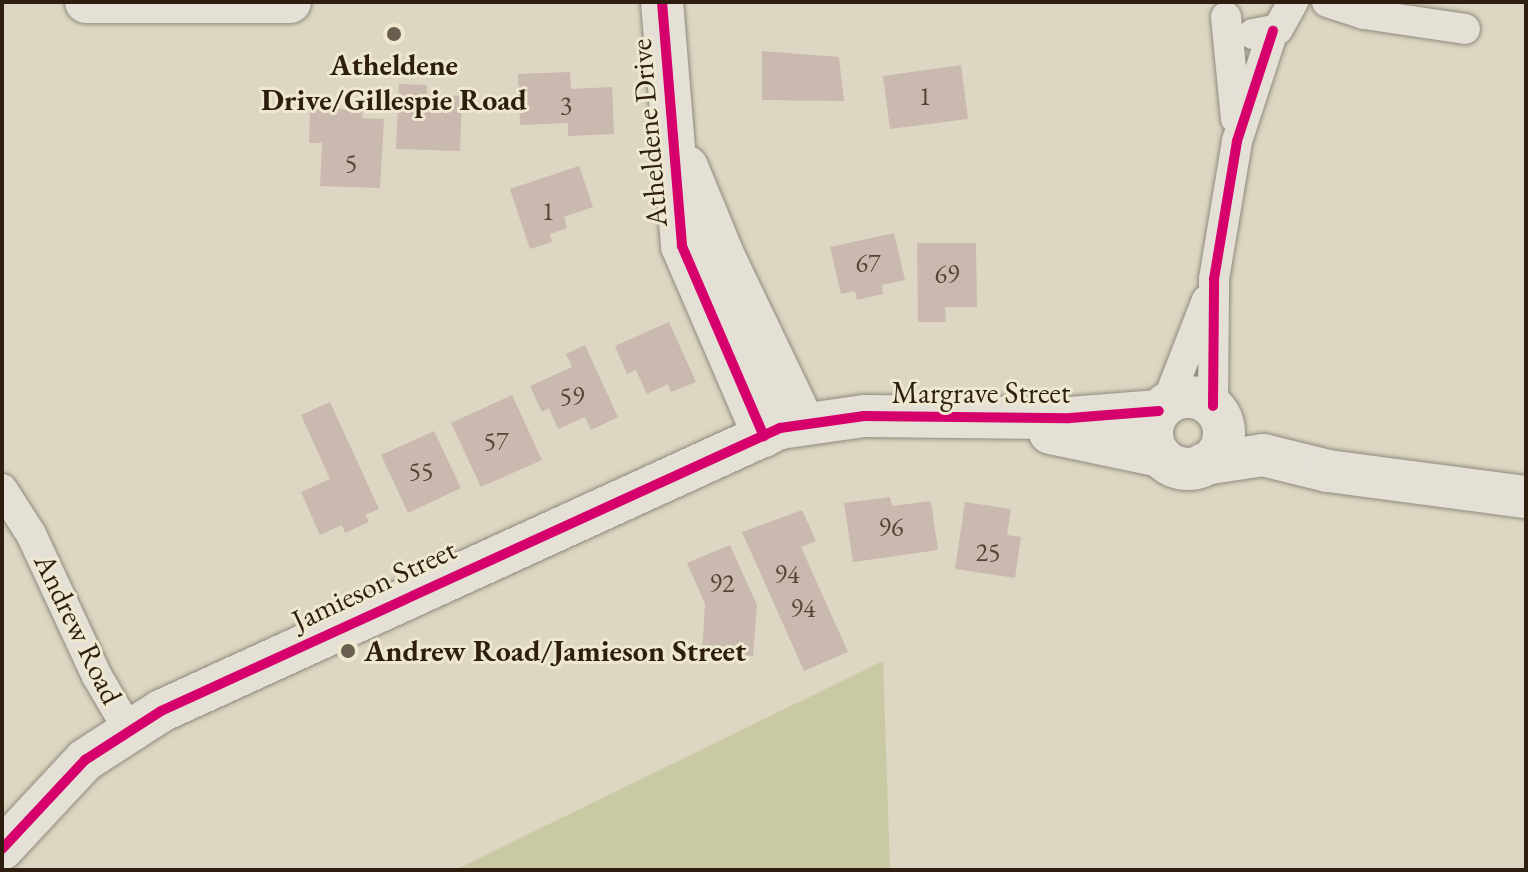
<!DOCTYPE html>
<style>
body{margin:0}
#map{position:relative;width:1528px;height:872px;overflow:hidden;background:#dcd6c2;font-family:"EB Garamond",serif}
div>[style]{position:absolute}
[style*='--x']{left:calc(var(--x)*1px);top:calc(var(--y)*1px);width:calc(var(--w)*1px);rotate:calc(var(--a)*1deg)}
.green>*{inset:0;background:#c9c9a4}
.building>*{inset:0;background:#cab9ae}
.roads{filter:drop-shadow(0 0 2px #8f8a7d) drop-shadow(0 0 2px #8f8a7d)}
.street>*{height:30px;margin:-15px;padding:0 15px;transform-origin:15px;border-radius:15px;background:#e4e0d6}
.secondary>*{height:42px;margin:-21px;padding:0 21px;transform-origin:21px;border-radius:21px;background:#e4e0d6}
.secondary>.ring{margin:-21px;padding:0;box-sizing:content-box;background:none;border:42px solid #e4e0d6;border-radius:50%}
.cycleway>*{height:10px;margin:-5px;padding:0 5px;transform-origin:5px;border-radius:5px;background:#d6006c}
.dots>*{width:22px;height:22px;translate:-50% -50%;box-sizing:border-box;border:4px solid #efe8d0;border-radius:50%}
span{translate:-50% -50%;white-space:nowrap;text-align:center;line-height:1.15;-webkit-text-stroke:6px #efe8d0;paint-order:stroke}
.number-label{font-size:26px;color:#544537}
.number-label span{-webkit-text-stroke-width:0}
.poi-label{font-size:30px;color:#2d1e0f;font-weight:700}
.left{translate:0 -50%;text-align:left}
.street-label{font-size:30px;color:#2d1e0f}
.frame{position:absolute;inset:0;border:4px solid #2d1e0f;pointer-events:none}
</style>
<div id="map">
<div class="green">
<div style="clip-path:polygon(883px 661px,890px 870px,455px 870px)"></div>
</div>
<div class="building">
<div style="clip-path:polygon(762px 51px,839px 57px,844px 101px,762px 100px)"></div>
<div style="clip-path:polygon(961px 65px,968px 119px,890px 129px,883px 76px)"></div>
<div style="clip-path:polygon(570px 72px,571px 89px,612px 87px,614px 134px,568px 136px,568px 123px,520px 125px,518px 74px)"></div>
<div style="clip-path:polygon(399px 84px,427px 85px,427px 95px,462px 96px,460px 151px,396px 149px)"></div>
<div style="clip-path:polygon(310px 108px,363px 110px,362px 118px,384px 119px,380px 188px,320px 186px,322px 143px,309px 143px)"></div>
<div style="clip-path:polygon(579px 166px,593px 207px,564px 217px,567px 228px,550px 234px,552px 242px,530px 249px,510px 189px)"></div>
<div style="clip-path:polygon(894px 233px,905px 280px,882px 285px,883px 294px,857px 300px,855px 291px,841px 294px,830px 247px)"></div>
<div style="clip-path:polygon(917px 243px,976px 243px,977px 307px,945px 307px,946px 322px,918px 322px)"></div>
<div style="clip-path:polygon(669px 322px,696px 382px,671px 392px,668px 384px,647px 394px,636px 370px,627px 374px,615px 346px)"></div>
<div style="clip-path:polygon(585px 345px,618px 417px,591px 430px,585px 417px,558px 429px,549px 408px,542px 412px,530px 386px,572px 367px,566px 354px)"></div>
<div style="clip-path:polygon(512px 395px,542px 460px,481px 487px,451px 423px)"></div>
<div style="clip-path:polygon(330px 402px,379px 509px,365px 515px,369px 522px,345px 533px,342px 525px,320px 535px,301px 492px,330px 479px,301px 415px)"></div>
<div style="clip-path:polygon(434px 431px,461px 488px,408px 513px,381px 455px)"></div>
<div style="clip-path:polygon(890px 497px,892px 506px,931px 501px,938px 550px,853px 562px,844px 503px)"></div>
<div style="clip-path:polygon(965px 502px,1011px 509px,1007px 535px,1021px 537px,1015px 578px,955px 569px)"></div>
<div style="clip-path:polygon(802px 510px,816px 541px,801px 547px,848px 652px,804px 671px,742px 532px)"></div>
<div style="clip-path:polygon(730px 545px,757px 605px,753px 656px,702px 653px,705px 604px,687px 563px)"></div>
</div>
<div class="roads">
<div class="street">
<div style="--x:1327;--y:2;--w:39;--a:18"></div>
<div style="--x:1364;--y:14;--w:102;--a:8.4"></div>
<div style="--x:1226;--y:17;--w:102;--a:84.4"></div>
<div style="--x:1253;--y:34;--w:25;--a:-11"></div>
<div style="--x:1278;--y:29;--w:31;--a:-61"></div>
<div style="--x:1167;--y:403;--w:110;--a:-68.8"></div>
<div style="--x:1213;--y:406;--w:127;--a:-89.5"></div>
<div style="--x:1214;--y:279;--w:140;--a:-80.5"></div>
<div style="--x:1237;--y:141;--w:116;--a:-71.9"></div>
<div style="--x:2;--y:489;--w:54;--a:57.2"></div>
<div style="--x:31;--y:534;--w:157;--a:65.1"></div>
<div style="--x:97;--y:676;--w:61;--a:59.7"></div>
</div>
<div class="secondary">
<div style="--x:86;--y:2;--w:204;--a:0"></div>
<div style="--x:662;--y:2;--w:245;--a:85.3"></div>
<div style="--x:682;--y:246;--w:207;--a:66.7"></div>
<div style="--x:687;--y:167;--w:100;--a:67.6"></div>
<div style="--x:725;--y:259;--w:181;--a:64.4"></div>
<div class="ring" style="left:1152px;top:397px;width:30px;height:30px"></div>
<div style="--x:1050;--y:433;--w:112;--a:11.8"></div>
<div style="--x:1204;--y:464;--w:60;--a:-8.7"></div>
<div style="--x:1263;--y:455;--w:67;--a:13.8"></div>
<div style="--x:1328;--y:471;--w:200;--a:7.5"></div>
<div style="--x:2;--y:849;--w:122;--a:-47"></div>
<div style="--x:85;--y:760;--w:90;--a:-32.8"></div>
<div style="--x:161;--y:711;--w:681;--a:-24.57"></div>
<div style="--x:780;--y:428;--w:85;--a:-8.1"></div>
<div style="--x:864;--y:416;--w:206;--a:0.6"></div>
<div style="--x:1070;--y:418;--w:89;--a:-4.5"></div>
</div>
</div>
<div class="cycleway">
<div style="--x:662;--y:2;--w:245;--a:85.3"></div>
<div style="--x:682;--y:246;--w:207;--a:66.7"></div>
<div style="--x:1213;--y:406;--w:127;--a:-89.5"></div>
<div style="--x:1214;--y:279;--w:140;--a:-80.5"></div>
<div style="--x:1237;--y:141;--w:116;--a:-71.9"></div>
<div style="--x:2;--y:849;--w:122;--a:-47"></div>
<div style="--x:85;--y:760;--w:90;--a:-32.8"></div>
<div style="--x:161;--y:711;--w:681;--a:-24.57"></div>
<div style="--x:780;--y:428;--w:85;--a:-8.1"></div>
<div style="--x:864;--y:416;--w:206;--a:0.6"></div>
<div style="--x:1070;--y:418;--w:89;--a:-4.5"></div>
</div>
<div class="dots">
<div style="left:394px;top:34px;background:#6a5e4e"></div>
<div style="left:348px;top:651px;background:#6a5e4e"></div>
</div>
<div class="number-label">
<span style="left:925px;top:97px">1</span>
<span style="left:566px;top:106px">3</span>
<span style="left:351px;top:164px">5</span>
<span style="left:548px;top:212px">1</span>
<span style="left:868px;top:264px">67</span>
<span style="left:947px;top:275px">69</span>
<span style="left:572px;top:397px">59</span>
<span style="left:496px;top:442px">57</span>
<span style="left:421px;top:472px">55</span>
<span style="left:891px;top:528px">96</span>
<span style="left:988px;top:553px">25</span>
<span style="left:787px;top:575px">94</span>
<span style="left:722px;top:584px">92</span>
<span style="left:803px;top:609px">94</span>
</div>
<div class="poi-label">
<span style="left:394px;top:82px">Atheldene<br>Drive/Gillespie Road</span>
<span class="left" style="left:364px;top:651px">Andrew Road/Jamieson Street</span>
</div>
<div class="street-label">
<span style="left:649px;top:133px;rotate:-95deg">Atheldene Drive</span>
<span style="left:981px;top:393px">Margrave Street</span>
<span style="left:374px;top:585px;rotate:-25deg">Jamieson Street</span>
<span style="left:78px;top:629px;rotate:64deg">Andrew Road</span>
</div>
<div class="frame"></div>
</div>
